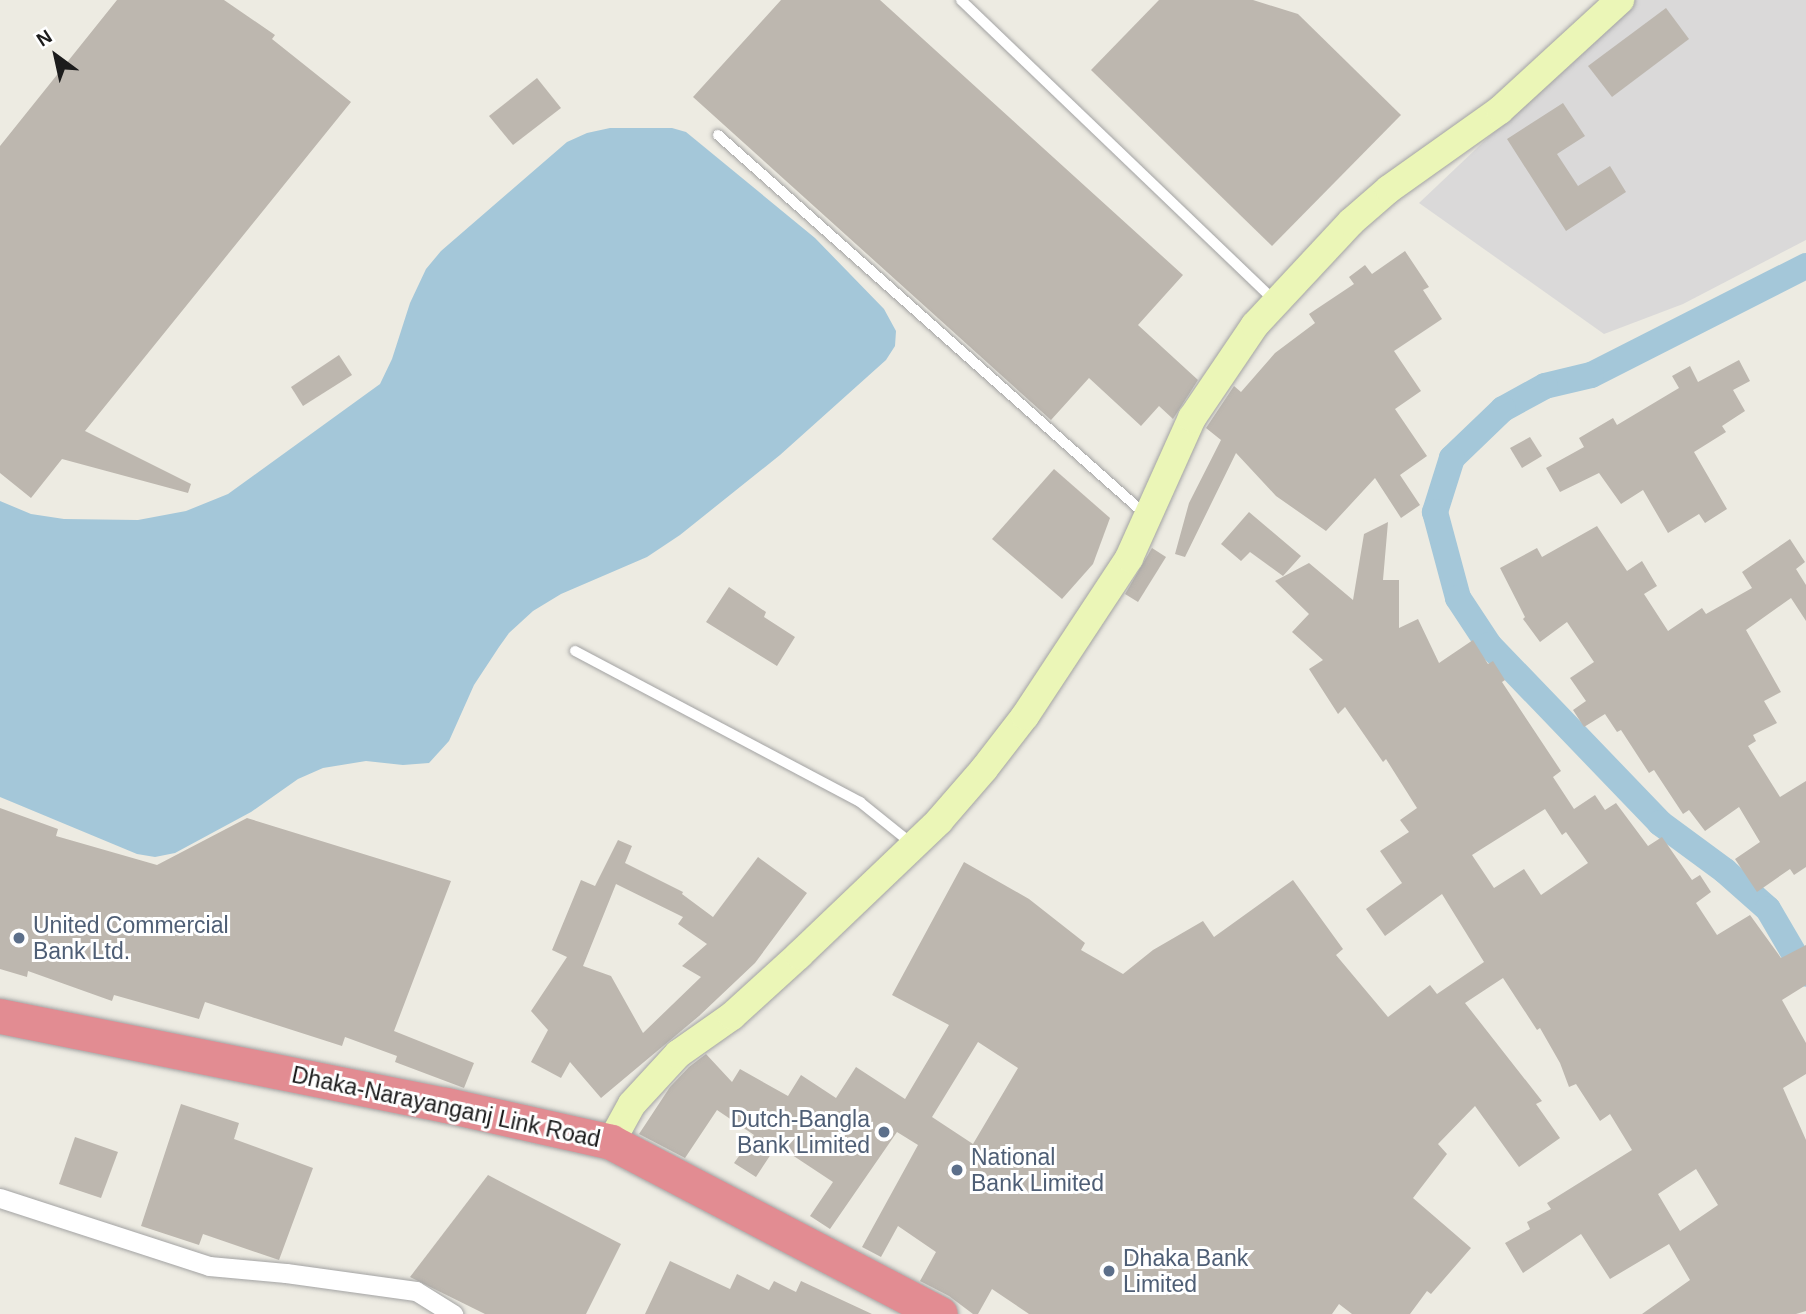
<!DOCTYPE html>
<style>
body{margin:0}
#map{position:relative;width:1806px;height:1314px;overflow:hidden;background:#edebe2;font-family:Arial,sans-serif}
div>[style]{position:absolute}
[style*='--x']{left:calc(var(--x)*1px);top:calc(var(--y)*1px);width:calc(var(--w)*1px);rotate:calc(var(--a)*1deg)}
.residential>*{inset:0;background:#dad9d9}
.water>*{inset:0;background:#a4c7d9}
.canal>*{height:26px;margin:-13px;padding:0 13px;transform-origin:13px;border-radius:13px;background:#a4c7d9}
.building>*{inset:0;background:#bdb7af}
.roads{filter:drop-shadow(0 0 2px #a3a3a3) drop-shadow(0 0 2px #a3a3a3)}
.lane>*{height:10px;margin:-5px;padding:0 5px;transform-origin:5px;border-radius:5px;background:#fff}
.street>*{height:19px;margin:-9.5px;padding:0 9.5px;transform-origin:9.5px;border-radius:9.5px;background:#fff}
.secondary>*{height:28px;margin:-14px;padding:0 14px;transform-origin:14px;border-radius:14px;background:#ebf6b7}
.highway>*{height:35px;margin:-17.5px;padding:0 17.5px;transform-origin:17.5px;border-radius:17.5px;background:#e28c92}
.dots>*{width:19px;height:19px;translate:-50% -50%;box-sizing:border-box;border:4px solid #fff;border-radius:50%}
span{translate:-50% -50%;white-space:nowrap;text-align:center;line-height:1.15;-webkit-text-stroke:6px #fff;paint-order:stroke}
.service-label{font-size:23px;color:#4e5e75}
.left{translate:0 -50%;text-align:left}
.right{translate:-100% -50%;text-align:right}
.street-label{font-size:23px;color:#1c1c1c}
.north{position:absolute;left:21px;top:21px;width:70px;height:70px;-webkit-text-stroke:5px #fff;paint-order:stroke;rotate:327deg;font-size:19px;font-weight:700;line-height:28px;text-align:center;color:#1c1c1c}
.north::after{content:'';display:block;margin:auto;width:24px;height:32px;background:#1c1c1c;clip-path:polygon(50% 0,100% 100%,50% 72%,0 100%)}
</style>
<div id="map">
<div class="residential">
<div style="clip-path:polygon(1633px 0,1806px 0,1806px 240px,1683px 304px,1604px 334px,1419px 203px)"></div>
</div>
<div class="water">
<div style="clip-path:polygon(610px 128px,672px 128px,686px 132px,815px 238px,884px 309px,896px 331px,895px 346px,886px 360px,780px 455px,680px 535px,647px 557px,561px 594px,533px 611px,509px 633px,499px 647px,474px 685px,449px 741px,429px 763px,403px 765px,366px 761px,323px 768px,298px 779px,251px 812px,175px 853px,155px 857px,137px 854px,0 797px,0 501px,31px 514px,64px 519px,138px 520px,186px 511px,228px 494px,380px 384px,392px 359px,410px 303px,426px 269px,441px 251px,567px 142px,587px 133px)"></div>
</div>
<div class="canal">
<div style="--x:1806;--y:266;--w:241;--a:153.1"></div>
<div style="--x:1591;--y:375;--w:47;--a:166.6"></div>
<div style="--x:1545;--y:386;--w:48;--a:151.3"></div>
<div style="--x:1503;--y:409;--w:71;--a:136.1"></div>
<div style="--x:1452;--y:458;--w:57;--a:107.5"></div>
<div style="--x:1435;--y:512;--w:89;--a:75"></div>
<div style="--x:1458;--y:598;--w:56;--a:56.6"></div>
<div style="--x:1489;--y:645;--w:247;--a:46.1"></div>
<div style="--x:1660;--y:823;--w:81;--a:36.4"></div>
<div style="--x:1725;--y:871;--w:57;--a:41.5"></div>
<div style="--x:1768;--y:909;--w:75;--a:59.7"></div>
</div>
<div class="building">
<div style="clip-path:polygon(117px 0,224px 0,275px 35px,272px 39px,351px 102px,85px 431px,191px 484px,188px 493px,62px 459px,31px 498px,0 473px,0 146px)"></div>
<div style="clip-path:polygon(781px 0,880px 0,1183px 275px,1138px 325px,1198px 380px,1173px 419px,1159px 406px,1141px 426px,1089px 378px,1051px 420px,693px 97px)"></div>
<div style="clip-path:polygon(1159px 0,1253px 0,1298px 14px,1401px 115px,1272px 246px,1091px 70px)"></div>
<div style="clip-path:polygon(1666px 8px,1689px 39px,1612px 97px,1588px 66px)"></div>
<div style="clip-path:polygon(537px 78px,561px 108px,513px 145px,489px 116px)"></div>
<div style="clip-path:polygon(1563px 103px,1585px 136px,1557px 154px,1578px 186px,1610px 166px,1626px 192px,1566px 231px,1507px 139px)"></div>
<div style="clip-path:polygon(1405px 251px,1429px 287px,1423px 290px,1442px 319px,1394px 351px,1421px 391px,1395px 409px,1427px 456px,1400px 475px,1420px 505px,1401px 518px,1375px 478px,1326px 531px,1276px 496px,1236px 453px,1185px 557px,1175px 554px,1189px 503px,1221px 440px,1206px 428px,1234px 386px,1241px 392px,1275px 353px,1315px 323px,1309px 314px,1354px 284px,1349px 277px,1365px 265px,1372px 274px)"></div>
<div style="clip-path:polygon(339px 355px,352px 375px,303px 406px,291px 387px)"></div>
<div style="clip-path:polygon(1739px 360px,1750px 381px,1733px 390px,1745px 411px,1722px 426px,1726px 432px,1694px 452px,1727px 509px,1705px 523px,1699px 514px,1668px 533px,1643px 490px,1621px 504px,1599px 473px,1560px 492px,1546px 468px,1584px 447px,1579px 438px,1613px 418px,1617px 425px,1679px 388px,1672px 376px,1690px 366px,1698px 382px)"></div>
<div style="clip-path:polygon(1530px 437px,1542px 456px,1522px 468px,1510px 448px)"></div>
<div style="clip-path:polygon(1054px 469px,1110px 518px,1093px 564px,1062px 599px,992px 539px)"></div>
<div style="clip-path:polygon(1249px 512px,1301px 556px,1283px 576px,1250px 552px,1241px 561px,1221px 544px)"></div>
<div style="clip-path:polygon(evenodd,1388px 522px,1383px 580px,1399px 580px,1399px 628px,1418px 619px,1439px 663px,1473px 640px,1488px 664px,1493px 661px,1505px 680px,1502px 682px,1561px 771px,1553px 777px,1574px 809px,1595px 795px,1605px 810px,1616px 803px,1648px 846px,1662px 837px,1692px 880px,1700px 875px,1711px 892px,1696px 903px,1717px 935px,1750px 915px,1781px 958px,1806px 945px,1806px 985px,1782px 1000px,1806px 1043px,1806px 1074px,1783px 1088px,1806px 1140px,1806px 1311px,1796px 1314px,1642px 1314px,1690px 1280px,1669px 1244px,1610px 1279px,1581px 1234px,1523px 1273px,1505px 1243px,1530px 1229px,1527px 1222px,1551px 1209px,1547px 1203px,1632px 1150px,1610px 1114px,1600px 1121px,1576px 1084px,1569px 1087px,1560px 1063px,1540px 1028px,1537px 1030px,1503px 978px,1465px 1003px,1542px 1101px,1536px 1104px,1560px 1138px,1519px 1167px,1475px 1106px,1438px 1144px,1447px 1154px,1413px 1198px,1471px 1248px,1431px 1294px,1427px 1291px,1410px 1314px,1352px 1314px,1339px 1304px,1332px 1314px,1029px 1314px,992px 1289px,978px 1314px,973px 1314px,949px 1296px,920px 1281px,936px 1252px,898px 1226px,881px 1257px,862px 1247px,918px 1145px,897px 1132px,830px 1229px,810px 1216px,833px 1182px,777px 1145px,756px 1177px,734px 1163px,754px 1135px,717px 1110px,685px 1158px,639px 1134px,670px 1087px,689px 1067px,706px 1054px,732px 1082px,740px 1069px,788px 1096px,801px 1075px,836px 1098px,856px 1067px,905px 1099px,949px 1025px,892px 995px,964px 862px,1029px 899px,1085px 943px,1081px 950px,1123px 974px,1153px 950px,1203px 921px,1214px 937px,1293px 880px,1343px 949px,1336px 955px,1388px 1017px,1430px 985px,1437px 994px,1484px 962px,1442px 894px,1385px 936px,1366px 909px,1402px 883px,1380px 851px,1409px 832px,1400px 820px,1417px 808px,1386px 759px,1383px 762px,1345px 707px,1338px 714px,1309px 669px,1323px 660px,1292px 632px,1309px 614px,1275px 581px,1309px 563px,1353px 600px,1364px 534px,1388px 522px,1545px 809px,1562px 835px,1566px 832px,1588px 863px,1541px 895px,1524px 869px,1494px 888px,1472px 855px,1545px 809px,1388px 522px,978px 1042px,1018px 1068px,973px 1144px,932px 1117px,978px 1042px,1388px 522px,1696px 1169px,1718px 1205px,1680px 1231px,1658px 1194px,1696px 1169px)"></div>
<div style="clip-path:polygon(1597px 526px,1627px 571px,1642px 561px,1657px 586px,1644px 594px,1668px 631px,1702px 608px,1706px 614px,1752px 588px,1742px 572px,1790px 539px,1805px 562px,1796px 569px,1806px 585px,1806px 621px,1791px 598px,1746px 630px,1781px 692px,1764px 701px,1777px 723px,1753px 735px,1756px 741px,1748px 746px,1780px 797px,1806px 781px,1806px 867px,1794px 875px,1790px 869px,1757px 892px,1735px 859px,1760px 842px,1739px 807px,1705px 831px,1689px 810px,1683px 814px,1654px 770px,1649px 773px,1621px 730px,1617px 732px,1605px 714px,1584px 727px,1573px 710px,1586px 701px,1570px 678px,1594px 662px,1567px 622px,1540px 642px,1523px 619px,1525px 617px,1500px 568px,1537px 548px,1542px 557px)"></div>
<div style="clip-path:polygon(1152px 548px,1166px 557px,1138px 602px,1125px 594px)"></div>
<div style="clip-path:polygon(729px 587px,766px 612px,764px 617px,795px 637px,777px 666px,706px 622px)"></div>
<div style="clip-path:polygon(0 808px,58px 829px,56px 836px,157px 865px,247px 818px,451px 881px,394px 1031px,474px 1063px,464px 1088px,395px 1062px,397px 1056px,345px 1037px,342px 1046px,205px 1002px,199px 1019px,114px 995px,112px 1001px,28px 971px,27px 977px,0 969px)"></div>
<div style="clip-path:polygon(evenodd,618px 840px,632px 846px,625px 863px,683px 892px,682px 894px,713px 917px,758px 857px,807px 893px,755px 963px,699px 1016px,601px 1098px,570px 1062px,561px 1078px,531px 1062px,548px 1030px,531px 1011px,567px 957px,552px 950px,581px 880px,595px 886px,618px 840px,616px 884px,683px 917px,678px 924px,707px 944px,682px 966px,701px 977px,643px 1033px,611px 976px,583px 966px,616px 884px)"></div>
<div style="clip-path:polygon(181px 1104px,239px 1123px,234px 1139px,313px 1168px,279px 1260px,203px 1234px,199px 1245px,141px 1226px)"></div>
<div style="clip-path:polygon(75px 1137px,118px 1152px,101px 1198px,59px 1184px)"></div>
<div style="clip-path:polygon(488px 1175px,621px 1244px,586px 1314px,485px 1314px,410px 1277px)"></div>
<div style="clip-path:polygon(670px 1261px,730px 1289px,737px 1274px,769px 1290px,774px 1281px,796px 1292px,801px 1281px,872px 1314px,645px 1314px)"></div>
</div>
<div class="roads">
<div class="lane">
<div style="--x:961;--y:0;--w:434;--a:43.8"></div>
<div style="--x:718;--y:135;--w:572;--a:41.6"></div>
<div style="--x:575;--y:651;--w:323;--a:27.9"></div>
<div style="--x:860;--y:802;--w:65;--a:38.8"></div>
</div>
<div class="street">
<div style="--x:0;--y:1198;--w:220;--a:18"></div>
<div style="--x:209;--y:1266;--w:77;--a:5.2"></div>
<div style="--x:286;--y:1273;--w:131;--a:7.9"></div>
<div style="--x:416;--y:1291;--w:44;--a:31.9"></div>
</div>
<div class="secondary">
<div style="--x:611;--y:1142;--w:43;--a:-61.1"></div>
<div style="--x:632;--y:1104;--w:68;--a:-47.4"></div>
<div style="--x:678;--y:1054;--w:66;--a:-35.1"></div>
<div style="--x:732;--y:1016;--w:91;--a:-42.3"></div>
<div style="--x:799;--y:955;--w:194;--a:-43.7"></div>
<div style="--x:939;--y:821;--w:69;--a:-49.1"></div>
<div style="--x:984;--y:769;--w:67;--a:-52.3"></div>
<div style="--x:1025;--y:716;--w:189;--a:-56.6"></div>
<div style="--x:1129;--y:558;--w:154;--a:-65.8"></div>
<div style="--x:1192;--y:418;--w:112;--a:-55.9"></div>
<div style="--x:1255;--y:325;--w:141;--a:-47"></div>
<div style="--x:1351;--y:222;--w:50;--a:-41"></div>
<div style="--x:1389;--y:189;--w:136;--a:-35.4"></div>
<div style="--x:1500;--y:110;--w:163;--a:-42.5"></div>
</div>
<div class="highway">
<div style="--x:0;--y:1016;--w:455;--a:11.3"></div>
<div style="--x:446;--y:1105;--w:169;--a:12.6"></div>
<div style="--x:611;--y:1142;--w:371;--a:27.6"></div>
</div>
</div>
<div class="dots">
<div style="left:19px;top:938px;background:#5c6f8a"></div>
<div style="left:884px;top:1132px;background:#5c6f8a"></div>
<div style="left:957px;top:1170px;background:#5c6f8a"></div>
<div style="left:1109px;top:1271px;background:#5c6f8a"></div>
</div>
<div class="service-label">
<span class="left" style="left:33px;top:938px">United Commercial<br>Bank Ltd.</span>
<span class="right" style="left:870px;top:1132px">Dutch-Bangla<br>Bank Limited</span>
<span class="left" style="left:971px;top:1170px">National<br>Bank Limited</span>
<span class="left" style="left:1123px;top:1271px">Dhaka Bank<br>Limited</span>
</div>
<div class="street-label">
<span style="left:446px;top:1107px;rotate:12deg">Dhaka-Narayanganj Link Road</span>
</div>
<div class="north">N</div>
</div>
